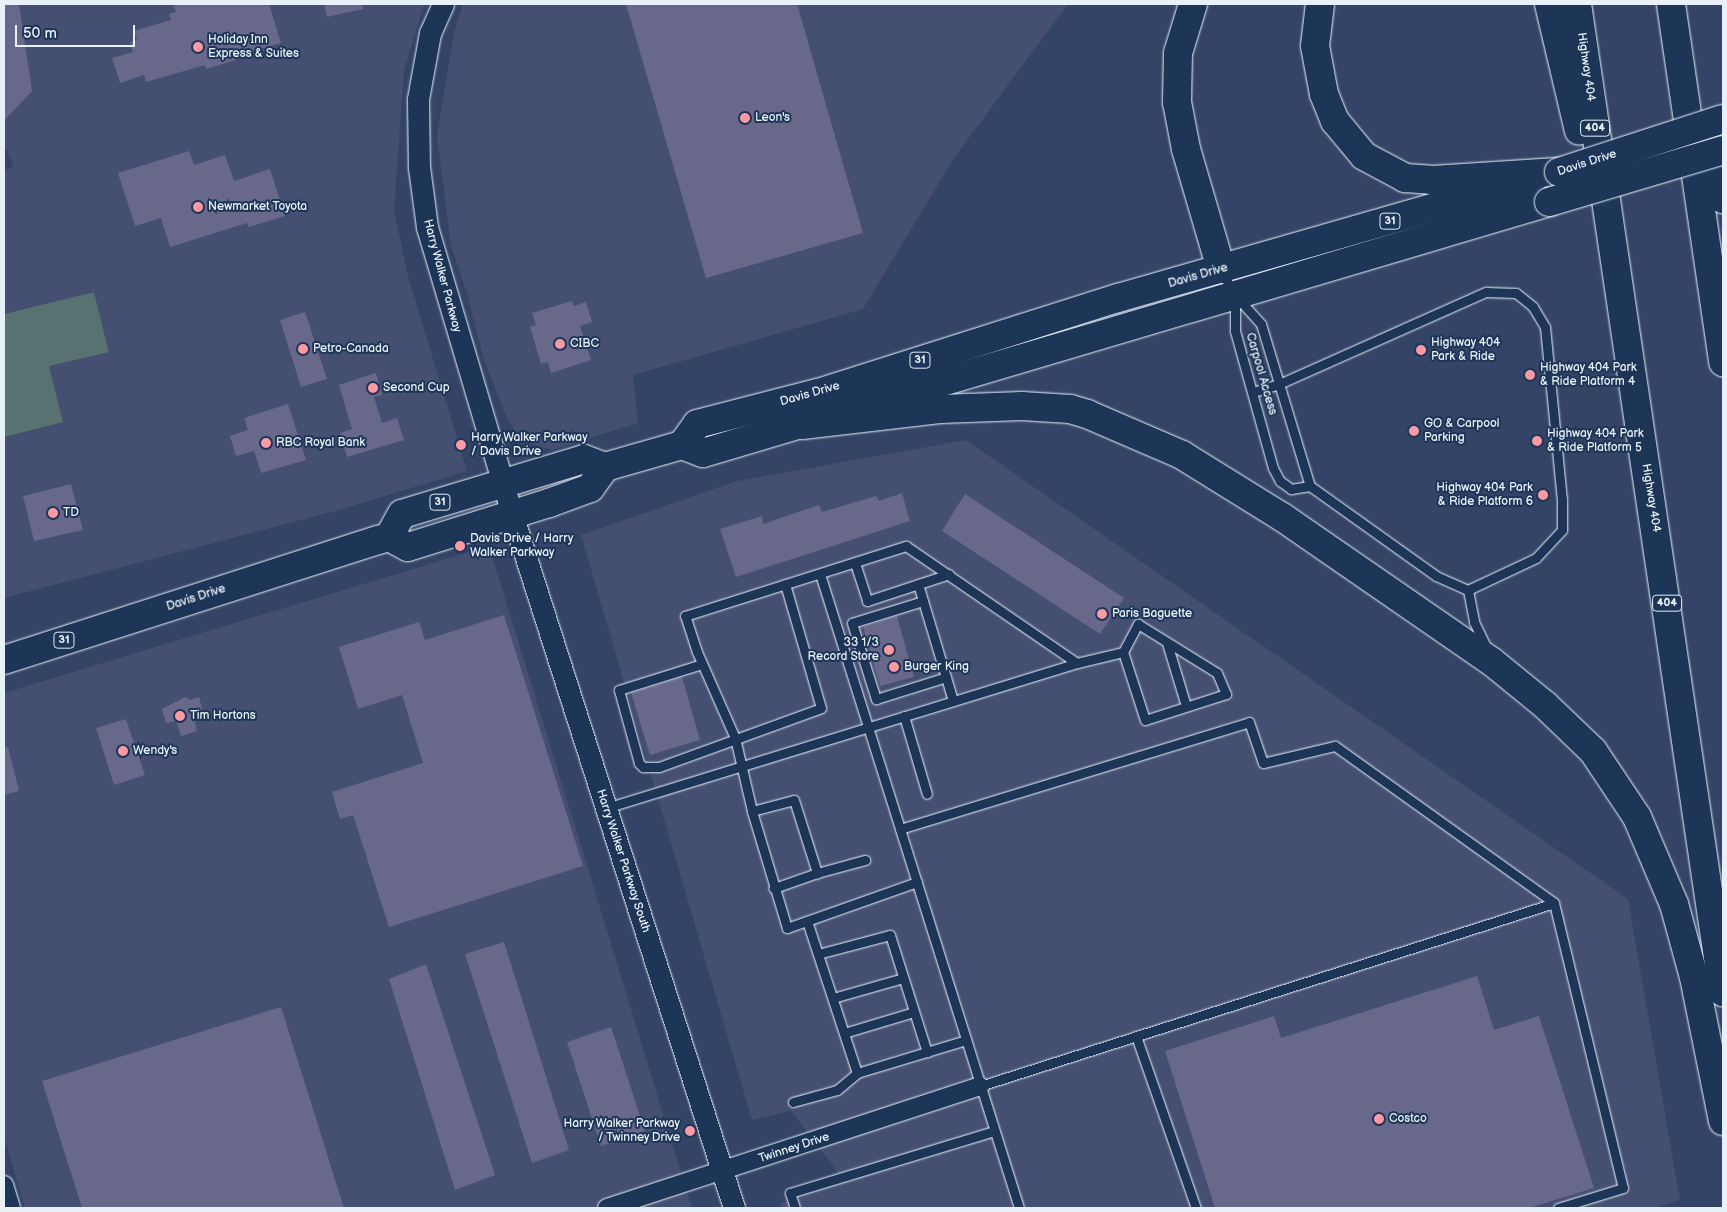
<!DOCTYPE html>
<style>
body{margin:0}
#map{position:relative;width:1727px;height:1212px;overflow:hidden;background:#344467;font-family:"Balsamiq Sans",sans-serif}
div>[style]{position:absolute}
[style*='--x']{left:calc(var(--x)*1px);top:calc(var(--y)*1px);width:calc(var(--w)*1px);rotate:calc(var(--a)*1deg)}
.built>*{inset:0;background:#444f72}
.green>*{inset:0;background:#577270}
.building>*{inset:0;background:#68688b}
.roads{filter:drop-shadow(0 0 1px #e8f1f8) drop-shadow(0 0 1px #e8f1f8)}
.service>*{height:9px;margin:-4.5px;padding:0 4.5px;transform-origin:4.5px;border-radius:4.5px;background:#1d3557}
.minor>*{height:18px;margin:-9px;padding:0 9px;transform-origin:9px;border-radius:9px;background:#1d3557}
.tertiary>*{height:21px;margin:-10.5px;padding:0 10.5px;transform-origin:10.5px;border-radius:10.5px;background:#1d3557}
.primary>*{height:28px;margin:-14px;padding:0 14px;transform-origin:14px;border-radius:14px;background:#1d3557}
.motorway>*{height:28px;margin:-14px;padding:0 14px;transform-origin:14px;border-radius:14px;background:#1d3557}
.bridges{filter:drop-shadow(0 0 1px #e8f1f8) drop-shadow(0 0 1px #e8f1f8)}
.primary-bridge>*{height:28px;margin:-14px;padding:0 14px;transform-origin:14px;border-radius:14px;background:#1d3557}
.dots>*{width:14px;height:14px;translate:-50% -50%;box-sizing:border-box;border:2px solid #1d3557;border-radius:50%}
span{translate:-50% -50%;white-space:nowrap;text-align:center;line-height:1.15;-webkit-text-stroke:4px #1d3557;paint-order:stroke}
.shield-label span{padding:1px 4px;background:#1d3557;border:1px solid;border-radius:4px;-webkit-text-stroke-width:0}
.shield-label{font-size:11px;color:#e8f1f8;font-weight:700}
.poi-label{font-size:12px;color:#e8f1f8}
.left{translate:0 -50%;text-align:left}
.right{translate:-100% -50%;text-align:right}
.street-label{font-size:12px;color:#e8f1f8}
.frame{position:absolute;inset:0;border:5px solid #e8f1f8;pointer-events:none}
.scale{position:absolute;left:15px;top:25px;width:120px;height:22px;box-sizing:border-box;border:2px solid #e8f1f8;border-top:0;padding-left:6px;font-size:15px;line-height:18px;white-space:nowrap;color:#e8f1f8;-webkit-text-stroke:4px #1d3557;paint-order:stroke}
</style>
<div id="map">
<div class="built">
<div style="clip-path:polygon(4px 4px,424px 4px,404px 71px,394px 211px,408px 276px,467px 471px,339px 510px,4px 598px,4px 426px,49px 366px,109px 351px,94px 292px,4px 314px,4px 170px,13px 167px,7px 149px,4px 151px)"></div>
<div style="clip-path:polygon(463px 4px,1068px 4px,954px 158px,863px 309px,633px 375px,638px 423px,552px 450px,521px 441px,508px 420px,484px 360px,467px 293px,451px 246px,437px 136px,454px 32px)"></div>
<div style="clip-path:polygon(966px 440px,1628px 899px,1680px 1200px,1655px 1208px,782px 1208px,780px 1204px,843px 1179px,791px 1111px,752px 1120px,581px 535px,737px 481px)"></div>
<div style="clip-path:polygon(489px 546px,692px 1208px,25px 1208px,4px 1137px,4px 693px)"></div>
</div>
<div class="green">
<div style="clip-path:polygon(94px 292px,109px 352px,49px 366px,63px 422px,4px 437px,4px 314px)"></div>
</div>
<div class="building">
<div style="clip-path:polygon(4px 4px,19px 4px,32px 91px,4px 121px)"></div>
<div style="clip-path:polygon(173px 4px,269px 4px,281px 43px,235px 56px,236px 60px,206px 69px,205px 65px,146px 82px,144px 75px,120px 83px,112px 58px,133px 52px,130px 42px,137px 40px,134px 31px,171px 20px,169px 14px,176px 12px)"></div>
<div style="clip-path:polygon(324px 4px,362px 4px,363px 9px,327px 17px)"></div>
<div style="clip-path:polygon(626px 4px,797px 4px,863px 233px,706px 278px)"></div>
<div style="clip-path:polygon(189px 151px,194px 165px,225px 155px,234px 181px,270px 169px,285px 216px,249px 227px,247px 223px,170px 247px,161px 218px,135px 226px,118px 173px)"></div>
<div style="clip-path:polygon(572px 301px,574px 306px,586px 302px,592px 322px,580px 326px,591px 360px,551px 373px,548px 362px,541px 364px,530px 327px,536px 325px,532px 313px)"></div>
<div style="clip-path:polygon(305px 312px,327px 379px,301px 387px,280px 320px)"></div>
<div style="clip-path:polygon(376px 373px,382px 395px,374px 397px,382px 423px,397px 418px,404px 440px,347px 457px,340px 433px,352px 429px,339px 385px)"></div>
<div style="clip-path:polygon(288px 404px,306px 460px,261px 473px,254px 451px,236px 456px,230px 436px,248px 430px,244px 418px)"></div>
<div style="clip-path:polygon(71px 484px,83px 530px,34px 541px,23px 496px)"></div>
<div style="clip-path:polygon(902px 493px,910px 521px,736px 577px,720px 529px,762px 516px,763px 524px,819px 505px,822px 512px,876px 496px,879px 501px)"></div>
<div style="clip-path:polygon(965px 494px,1124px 598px,1100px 634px,942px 531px)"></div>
<div style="clip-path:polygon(504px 615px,583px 866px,389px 927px,353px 815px,340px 819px,332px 792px,423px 763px,402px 695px,358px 709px,339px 647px,419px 622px,425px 640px)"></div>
<div style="clip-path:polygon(897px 616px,914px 677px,880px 686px,863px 627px)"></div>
<div style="clip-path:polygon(682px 677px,700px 740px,650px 755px,631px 693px)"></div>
<div style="clip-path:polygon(185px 697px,190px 700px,199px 697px,203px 712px,193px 715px,197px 731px,181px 736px,176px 721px,166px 723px,162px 709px)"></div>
<div style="clip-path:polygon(126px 719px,145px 775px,114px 785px,96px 728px)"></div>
<div style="clip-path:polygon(8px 747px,19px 791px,4px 795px,4px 748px)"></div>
<div style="clip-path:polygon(504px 942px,569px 1150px,532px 1163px,465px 954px)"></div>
<div style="clip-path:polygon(426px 964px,495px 1175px,455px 1190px,389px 979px)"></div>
<div style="clip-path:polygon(1477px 976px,1494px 1030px,1539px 1016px,1594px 1188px,1529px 1208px,1215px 1208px,1165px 1051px,1274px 1016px,1281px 1038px)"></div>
<div style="clip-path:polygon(281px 1007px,344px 1208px,82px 1208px,42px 1081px)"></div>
<div style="clip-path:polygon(611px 1027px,645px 1131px,601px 1146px,567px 1042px)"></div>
</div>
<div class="roads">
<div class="service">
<div style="--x:1222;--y:272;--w:26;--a:61"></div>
<div style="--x:1235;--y:295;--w:39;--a:48"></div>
<div style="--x:1261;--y:324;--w:169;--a:73.2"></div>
<div style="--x:1310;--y:486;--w:155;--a:35.5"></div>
<div style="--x:1436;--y:576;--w:35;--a:24"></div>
<div style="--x:1235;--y:298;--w:33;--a:90"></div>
<div style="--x:1235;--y:331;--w:142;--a:74.5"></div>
<div style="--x:1273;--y:468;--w:15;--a:62"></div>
<div style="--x:1280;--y:481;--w:14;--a:36"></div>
<div style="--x:1291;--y:489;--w:19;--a:-9"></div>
<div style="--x:1253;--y:392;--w:27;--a:-17"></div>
<div style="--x:1279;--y:384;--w:227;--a:-24"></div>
<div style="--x:1486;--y:292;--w:30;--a:2"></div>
<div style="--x:1516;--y:293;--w:22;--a:39"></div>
<div style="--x:1533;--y:307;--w:23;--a:59"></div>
<div style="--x:1545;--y:327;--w:173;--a:84.4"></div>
<div style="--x:1562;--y:499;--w:31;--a:90"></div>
<div style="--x:1562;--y:530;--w:38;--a:133"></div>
<div style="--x:1536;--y:558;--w:75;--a:154.8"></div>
<div style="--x:855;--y:563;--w:40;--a:72"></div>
<div style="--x:867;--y:601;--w:86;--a:-18.2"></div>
<div style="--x:820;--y:574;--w:664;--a:72.57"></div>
<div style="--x:918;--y:584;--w:122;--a:73.3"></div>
<div style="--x:1468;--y:590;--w:33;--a:79"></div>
<div style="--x:1474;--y:622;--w:30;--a:64"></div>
<div style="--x:923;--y:601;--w:74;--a:162.8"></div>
<div style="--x:852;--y:623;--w:80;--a:72.5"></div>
<div style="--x:876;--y:699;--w:73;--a:-17.4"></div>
<div style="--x:1167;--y:643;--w:66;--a:73.2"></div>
<div style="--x:702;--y:664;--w:87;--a:162.6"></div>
<div style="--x:619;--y:690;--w:76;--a:74.7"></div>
<div style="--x:639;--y:763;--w:6;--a:45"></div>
<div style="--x:643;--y:767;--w:16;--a:0"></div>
<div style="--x:659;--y:767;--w:172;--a:-20"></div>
<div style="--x:821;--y:708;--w:129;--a:-106.2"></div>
<div style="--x:904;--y:716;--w:81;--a:73.6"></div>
<div style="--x:606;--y:808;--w:493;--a:-17.1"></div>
<div style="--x:1077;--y:663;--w:47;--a:-13.4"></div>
<div style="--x:1123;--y:652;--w:32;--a:-62"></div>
<div style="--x:1138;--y:624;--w:93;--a:31.8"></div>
<div style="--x:1217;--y:673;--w:23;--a:67"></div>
<div style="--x:1226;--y:694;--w:85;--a:162.2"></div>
<div style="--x:1145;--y:720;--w:71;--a:-107.9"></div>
<div style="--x:752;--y:811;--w:43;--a:-14.7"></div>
<div style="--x:794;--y:800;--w:77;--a:72.5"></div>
<div style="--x:817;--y:873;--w:46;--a:160.8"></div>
<div style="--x:900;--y:829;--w:365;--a:-17"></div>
<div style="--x:1249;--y:722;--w:43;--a:71.1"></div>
<div style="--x:1263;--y:763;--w:74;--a:-13.3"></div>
<div style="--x:1335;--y:746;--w:269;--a:35.6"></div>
<div style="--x:1554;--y:903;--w:293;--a:76.4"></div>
<div style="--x:1623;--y:1188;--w:68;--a:162.9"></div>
<div style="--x:817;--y:873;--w:50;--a:-15.2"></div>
<div style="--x:917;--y:882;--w:138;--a:160.5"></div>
<div style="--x:787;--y:928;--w:122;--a:-106.7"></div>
<div style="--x:752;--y:811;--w:75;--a:-103.1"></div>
<div style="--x:735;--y:738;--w:94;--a:-113.8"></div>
<div style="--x:697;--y:652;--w:38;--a:-108"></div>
<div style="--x:685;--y:616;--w:232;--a:-17.6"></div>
<div style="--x:906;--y:546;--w:207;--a:34.4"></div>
<div style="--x:807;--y:921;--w:160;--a:71.8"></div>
<div style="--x:857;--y:1073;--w:114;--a:-16.8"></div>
<div style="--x:818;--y:954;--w:74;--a:-14.8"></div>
<div style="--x:890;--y:935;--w:123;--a:72.5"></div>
<div style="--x:833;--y:998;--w:73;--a:-15.9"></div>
<div style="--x:844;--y:1033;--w:73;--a:-16.7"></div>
<div style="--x:1136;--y:1036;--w:182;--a:70.8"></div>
<div style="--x:980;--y:1086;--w:602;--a:-17.68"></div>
<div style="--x:793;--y:1102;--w:46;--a:-15.3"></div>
<div style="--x:837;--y:1090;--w:26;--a:-40"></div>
<div style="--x:795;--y:1208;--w:16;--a:-108"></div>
<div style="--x:790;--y:1193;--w:213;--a:-16.9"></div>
</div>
<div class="minor">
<div style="--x:4;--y:1185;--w:24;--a:73"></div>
<div style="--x:607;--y:1208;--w:392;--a:-18.1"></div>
</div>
<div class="tertiary">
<div style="--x:443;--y:4;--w:32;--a:114"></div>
<div style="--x:430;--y:33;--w:67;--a:100.3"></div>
<div style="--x:418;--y:99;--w:68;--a:89.2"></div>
<div style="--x:419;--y:167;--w:61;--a:82.4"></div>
<div style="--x:427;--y:227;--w:299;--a:73.5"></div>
<div style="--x:512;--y:514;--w:729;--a:72.26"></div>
</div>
<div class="primary">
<div style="--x:682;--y:445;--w:26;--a:-54"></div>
<div style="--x:697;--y:424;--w:125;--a:-14.4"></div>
<div style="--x:818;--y:393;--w:315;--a:-17.6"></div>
<div style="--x:1118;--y:298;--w:432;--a:-16"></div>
<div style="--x:389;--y:537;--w:26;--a:-61"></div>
<div style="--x:402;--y:514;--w:190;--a:-16.8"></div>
<div style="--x:584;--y:459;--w:22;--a:21"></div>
<div style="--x:605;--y:467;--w:80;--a:-15.9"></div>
<div style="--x:682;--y:445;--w:22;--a:21"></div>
<div style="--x:703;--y:453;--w:882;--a:-16.53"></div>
<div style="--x:4;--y:660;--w:393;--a:-17.8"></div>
<div style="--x:378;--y:540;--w:11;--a:-15"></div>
<div style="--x:389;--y:537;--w:21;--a:28"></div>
<div style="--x:408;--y:547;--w:148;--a:-17.3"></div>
<div style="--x:549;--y:503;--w:44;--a:-20.1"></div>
<div style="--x:590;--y:488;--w:26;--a:-54"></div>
</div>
<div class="motorway">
<div style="--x:1193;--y:4;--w:51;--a:107"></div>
<div style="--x:1178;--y:53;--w:49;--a:91.2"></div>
<div style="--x:1177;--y:102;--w:48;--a:79.2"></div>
<div style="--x:1186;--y:149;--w:125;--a:73.7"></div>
<div style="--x:1320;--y:4;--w:42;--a:96.8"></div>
<div style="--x:1315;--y:46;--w:49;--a:79.4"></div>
<div style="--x:1324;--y:94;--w:29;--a:68"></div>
<div style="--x:1335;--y:121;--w:45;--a:50.4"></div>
<div style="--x:1364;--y:156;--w:47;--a:28.2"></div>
<div style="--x:1405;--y:178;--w:26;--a:4"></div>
<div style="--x:1431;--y:180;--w:128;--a:-3.6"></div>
<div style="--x:1549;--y:4;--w:130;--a:76.7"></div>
<div style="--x:1577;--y:4;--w:999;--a:81.59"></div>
<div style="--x:1671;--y:4;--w:362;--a:81.7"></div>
<div style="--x:1707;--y:129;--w:72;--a:77.1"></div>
<div style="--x:802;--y:425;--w:139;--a:-6.6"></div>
<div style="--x:940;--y:409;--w:82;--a:-2.1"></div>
<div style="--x:1022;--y:406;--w:48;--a:3.6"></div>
<div style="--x:1070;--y:409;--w:18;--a:16"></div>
<div style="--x:1087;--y:414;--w:103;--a:23.3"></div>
<div style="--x:1182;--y:455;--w:118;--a:31.8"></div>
<div style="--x:1282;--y:517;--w:254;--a:34.6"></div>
<div style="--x:1491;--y:661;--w:70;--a:39.2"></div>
<div style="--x:1545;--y:705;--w:66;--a:43.8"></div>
<div style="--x:1593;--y:751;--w:79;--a:56.3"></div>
<div style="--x:1637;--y:817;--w:95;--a:67"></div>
<div style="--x:1674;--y:904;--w:76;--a:74.7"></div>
<div style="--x:1694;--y:977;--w:147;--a:78.6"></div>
</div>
</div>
<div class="bridges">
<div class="primary-bridge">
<div style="--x:1559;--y:172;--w:172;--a:-17.9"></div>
<div style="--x:1549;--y:202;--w:182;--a:-16.6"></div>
</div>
</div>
<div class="dots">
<div style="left:198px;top:47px;background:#ff9aa2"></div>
<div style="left:745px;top:118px;background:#ff9aa2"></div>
<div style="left:198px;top:207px;background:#ff9aa2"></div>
<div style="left:560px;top:344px;background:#ff9aa2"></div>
<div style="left:303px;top:349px;background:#ff9aa2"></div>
<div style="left:1421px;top:350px;background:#ff9aa2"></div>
<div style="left:1530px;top:375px;background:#ff9aa2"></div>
<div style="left:373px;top:388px;background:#ff9aa2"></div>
<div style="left:1414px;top:431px;background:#ff9aa2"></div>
<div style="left:1537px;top:441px;background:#ff9aa2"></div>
<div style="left:266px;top:443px;background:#ff9aa2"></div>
<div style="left:461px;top:445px;background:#ff9aa2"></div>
<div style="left:1543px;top:495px;background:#ff9aa2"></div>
<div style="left:53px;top:513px;background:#ff9aa2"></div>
<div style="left:460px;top:546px;background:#ff9aa2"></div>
<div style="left:1102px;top:614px;background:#ff9aa2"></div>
<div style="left:889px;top:650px;background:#ff9aa2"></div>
<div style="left:894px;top:667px;background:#ff9aa2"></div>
<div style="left:180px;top:716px;background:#ff9aa2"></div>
<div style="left:123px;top:751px;background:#ff9aa2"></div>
<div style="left:1379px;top:1119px;background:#ff9aa2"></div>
<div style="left:690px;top:1131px;background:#ff9aa2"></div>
</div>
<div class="shield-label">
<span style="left:1595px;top:128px">404</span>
<span style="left:1390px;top:221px">31</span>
<span style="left:920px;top:360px">31</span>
<span style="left:440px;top:502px">31</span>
<span style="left:1667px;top:603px">404</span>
<span style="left:64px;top:640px">31</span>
</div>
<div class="poi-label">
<span class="left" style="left:208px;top:47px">Holiday Inn<br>Express &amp; Suites</span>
<span class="left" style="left:755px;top:118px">Leon's</span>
<span class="left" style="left:208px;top:207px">Newmarket Toyota</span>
<span class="left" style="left:1431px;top:350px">Highway 404<br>Park &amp; Ride</span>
<span class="left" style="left:570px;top:344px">CIBC</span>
<span class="left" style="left:313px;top:349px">Petro-Canada</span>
<span class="left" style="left:1540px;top:375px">Highway 404 Park<br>&amp; Ride Platform 4</span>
<span class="left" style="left:383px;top:388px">Second Cup</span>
<span class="left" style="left:1424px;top:431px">GO &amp; Carpool<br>Parking</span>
<span class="left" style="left:1547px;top:441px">Highway 404 Park<br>&amp; Ride Platform 5</span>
<span class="left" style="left:471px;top:445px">Harry Walker Parkway<br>/ Davis Drive</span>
<span class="left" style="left:276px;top:443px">RBC Royal Bank</span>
<span class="right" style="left:1533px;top:495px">Highway 404 Park<br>&amp; Ride Platform 6</span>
<span class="left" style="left:63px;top:513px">TD</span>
<span class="left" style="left:470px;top:546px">Davis Drive / Harry<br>Walker Parkway</span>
<span class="left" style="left:1112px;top:614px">Paris Baguette</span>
<span class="right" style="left:879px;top:650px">33 1/3<br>Record Store</span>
<span class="left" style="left:904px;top:667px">Burger King</span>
<span class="left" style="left:190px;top:716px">Tim Hortons</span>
<span class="left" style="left:133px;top:751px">Wendy's</span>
<span class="left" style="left:1389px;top:1119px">Costco</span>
<span class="right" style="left:680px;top:1131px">Harry Walker Parkway<br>/ Twinney Drive</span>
</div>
<div class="street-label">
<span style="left:1586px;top:67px;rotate:82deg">Highway 404</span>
<span style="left:1587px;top:163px;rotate:-18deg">Davis Drive</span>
<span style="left:442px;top:276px;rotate:75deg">Harry Walker Parkway</span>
<span style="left:1198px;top:276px;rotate:-16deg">Davis Drive</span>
<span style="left:1261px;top:374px;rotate:74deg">Carpool Access</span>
<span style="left:810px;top:394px;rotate:-16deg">Davis Drive</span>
<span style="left:1651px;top:498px;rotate:81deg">Highway 404</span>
<span style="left:196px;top:598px;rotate:-18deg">Davis Drive</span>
<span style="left:623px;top:861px;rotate:72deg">Harry Walker Parkway South</span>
<span style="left:794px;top:1148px;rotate:-18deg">Twinney Drive</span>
</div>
<div class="frame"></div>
<div class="scale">50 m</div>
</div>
